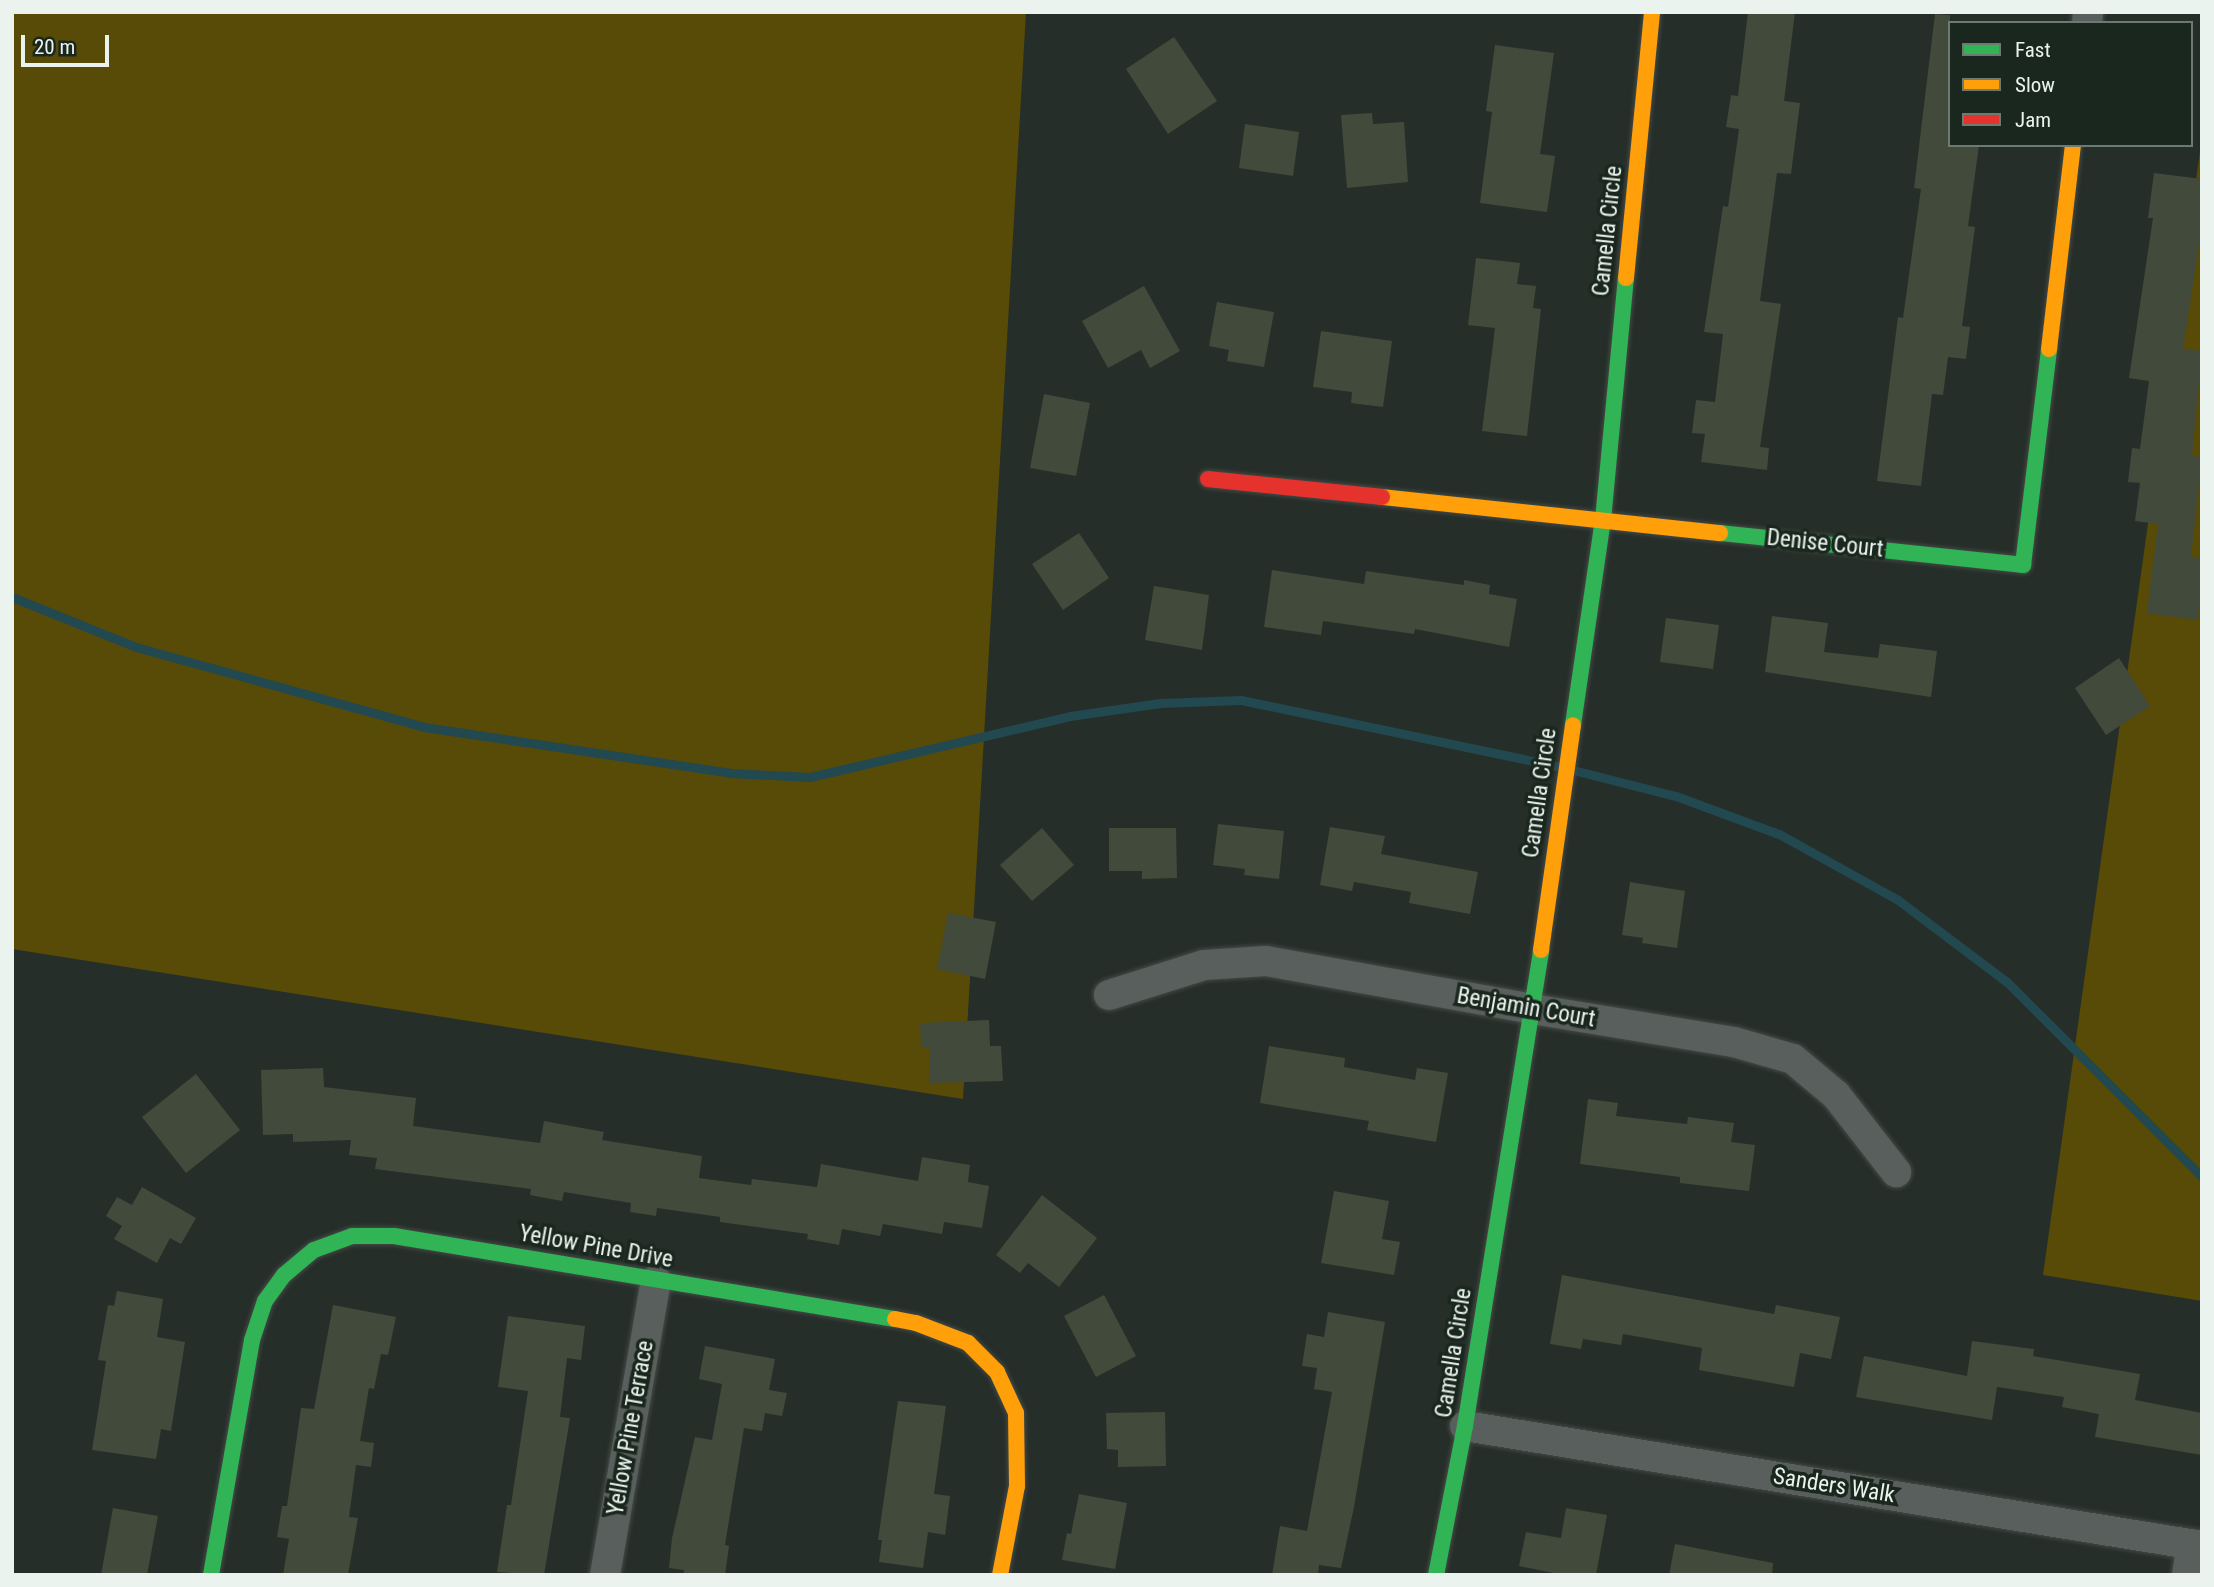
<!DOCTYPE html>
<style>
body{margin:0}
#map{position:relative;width:2214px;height:1587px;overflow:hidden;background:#262e29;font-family:"Roboto Condensed",sans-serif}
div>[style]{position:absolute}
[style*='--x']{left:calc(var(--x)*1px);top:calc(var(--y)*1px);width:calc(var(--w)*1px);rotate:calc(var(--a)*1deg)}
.green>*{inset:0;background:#574b07}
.stream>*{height:9px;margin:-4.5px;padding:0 4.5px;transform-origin:4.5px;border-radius:4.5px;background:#224850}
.building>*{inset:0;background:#424a3b}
.roads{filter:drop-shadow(0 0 2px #444a46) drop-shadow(0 0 2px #444a46)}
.street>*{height:30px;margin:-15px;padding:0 15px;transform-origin:15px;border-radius:15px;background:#595f5c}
.fast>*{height:16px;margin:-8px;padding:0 8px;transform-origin:8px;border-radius:8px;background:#30b455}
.slow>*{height:16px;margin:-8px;padding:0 8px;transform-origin:8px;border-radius:8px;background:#ff9f0a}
.jam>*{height:16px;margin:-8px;padding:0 8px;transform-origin:8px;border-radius:8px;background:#e5322d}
span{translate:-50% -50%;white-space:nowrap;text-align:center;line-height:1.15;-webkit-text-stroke:7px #1a271e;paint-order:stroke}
.street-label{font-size:23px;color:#eaf3ed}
.frame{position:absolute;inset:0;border:14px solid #eaf3ed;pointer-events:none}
.legend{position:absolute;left:1948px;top:21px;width:245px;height:126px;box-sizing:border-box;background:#1a271e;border:2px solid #6d7971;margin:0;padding:9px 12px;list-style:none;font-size:21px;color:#eaf3ed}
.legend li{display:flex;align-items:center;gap:14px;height:35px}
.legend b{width:35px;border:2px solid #6d7971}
.scale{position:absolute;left:21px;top:35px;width:88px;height:32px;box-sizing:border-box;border:4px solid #eaf3ed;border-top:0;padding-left:9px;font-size:21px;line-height:24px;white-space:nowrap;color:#eaf3ed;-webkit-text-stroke:5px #1a271e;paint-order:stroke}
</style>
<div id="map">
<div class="green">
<div style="clip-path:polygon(12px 12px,1026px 12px,963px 1099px,12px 949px)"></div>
<div style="clip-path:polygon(2202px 137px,2202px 1301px,2043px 1275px)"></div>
</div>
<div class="stream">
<div style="--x:12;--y:597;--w:134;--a:22"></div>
<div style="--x:136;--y:647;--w:299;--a:15.5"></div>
<div style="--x:424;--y:727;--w:309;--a:8.5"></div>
<div style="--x:730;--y:773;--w:80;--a:2.9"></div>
<div style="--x:810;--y:777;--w:267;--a:-13.2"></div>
<div style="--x:1070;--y:716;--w:91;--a:-8.2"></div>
<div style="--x:1160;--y:703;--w:81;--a:-2.1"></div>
<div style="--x:1241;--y:700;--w:323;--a:11.8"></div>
<div style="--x:1577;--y:771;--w:102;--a:14.2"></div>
<div style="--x:1676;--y:796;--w:110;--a:20.3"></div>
<div style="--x:1779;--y:834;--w:136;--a:29"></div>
<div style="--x:1898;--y:900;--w:136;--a:37"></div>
<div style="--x:2007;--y:982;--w:276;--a:45"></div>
</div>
<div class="building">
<div style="clip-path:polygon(1748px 12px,1795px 12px,1784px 101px,1800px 103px,1791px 174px,1777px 173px,1760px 301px,1781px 304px,1760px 447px,1769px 448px,1767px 470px,1701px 462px,1705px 434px,1692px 433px,1696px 400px,1715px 402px,1723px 334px,1704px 332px,1723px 206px,1728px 207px,1739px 129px,1726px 127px,1731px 95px,1738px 96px)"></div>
<div style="clip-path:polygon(1935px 14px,1950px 15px,1950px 145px,1979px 145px,1968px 226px,1975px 227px,1962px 326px,1970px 327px,1966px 359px,1948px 357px,1943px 395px,1932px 394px,1921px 486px,1877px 481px,1898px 317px,1903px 318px,1921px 189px,1914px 188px)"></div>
<div style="clip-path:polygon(1174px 37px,1217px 101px,1168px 134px,1126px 69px)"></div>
<div style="clip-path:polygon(1495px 45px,1554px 53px,1540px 154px,1555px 156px,1547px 212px,1480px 203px,1492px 112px,1486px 111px)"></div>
<div style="clip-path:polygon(1372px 113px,1373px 124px,1404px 122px,1408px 182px,1347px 188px,1341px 115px)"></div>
<div style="clip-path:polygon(1245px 124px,1299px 132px,1293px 176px,1239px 168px)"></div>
<div style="clip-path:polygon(2154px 173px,2202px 179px,2202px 225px,2183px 349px,2202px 351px,2192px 456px,2202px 457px,2191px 557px,2202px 558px,2198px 620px,2147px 613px,2158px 524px,2135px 521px,2140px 483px,2128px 482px,2132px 448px,2140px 449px,2149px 381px,2129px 378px,2153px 218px,2148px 218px)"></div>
<div style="clip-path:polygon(1476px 258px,1520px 263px,1517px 284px,1536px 286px,1533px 308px,1541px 309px,1527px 436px,1482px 431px,1495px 328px,1468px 325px)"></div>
<div style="clip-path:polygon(1144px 286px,1180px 351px,1150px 368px,1141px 350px,1108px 368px,1082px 321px)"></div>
<div style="clip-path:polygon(1217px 302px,1274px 312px,1264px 367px,1227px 361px,1229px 350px,1209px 346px)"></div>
<div style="clip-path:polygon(1321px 331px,1392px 341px,1383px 407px,1351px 403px,1352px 392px,1313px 387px)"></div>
<div style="clip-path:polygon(1044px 394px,1090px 403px,1076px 476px,1030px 468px)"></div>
<div style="clip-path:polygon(1079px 533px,1109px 578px,1063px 610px,1032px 564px)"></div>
<div style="clip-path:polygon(1272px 570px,1364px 584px,1366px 571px,1464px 585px,1464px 580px,1490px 585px,1489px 594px,1517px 599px,1509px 647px,1415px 629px,1414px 634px,1323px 621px,1321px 635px,1264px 627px)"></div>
<div style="clip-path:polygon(1154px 586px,1209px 595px,1202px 650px,1145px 640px)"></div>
<div style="clip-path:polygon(1772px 616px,1828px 623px,1824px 652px,1878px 658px,1880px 644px,1937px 651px,1931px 697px,1765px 672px)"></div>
<div style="clip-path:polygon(1666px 618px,1719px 625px,1713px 669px,1660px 662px)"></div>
<div style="clip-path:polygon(2119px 658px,2150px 706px,2106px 735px,2075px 688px)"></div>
<div style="clip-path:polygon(1218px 824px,1284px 831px,1279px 879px,1244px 875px,1245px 869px,1213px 865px)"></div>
<div style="clip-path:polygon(1330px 827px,1385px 836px,1381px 854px,1478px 872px,1470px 914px,1409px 903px,1411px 892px,1354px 882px,1352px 891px,1320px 885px)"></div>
<div style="clip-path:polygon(1042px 828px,1074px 865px,1032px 901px,1000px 865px)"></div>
<div style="clip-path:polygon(1109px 828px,1176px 828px,1177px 878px,1142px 879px,1142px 871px,1109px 871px)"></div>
<div style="clip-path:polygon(1630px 882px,1685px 891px,1677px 948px,1642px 943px,1643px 938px,1622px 935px)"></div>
<div style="clip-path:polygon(948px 913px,996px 922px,985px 979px,937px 969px)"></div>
<div style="clip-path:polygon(989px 1020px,990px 1046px,1001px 1046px,1003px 1081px,930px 1083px,929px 1047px,921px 1047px,920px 1023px)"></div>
<div style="clip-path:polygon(1269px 1046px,1345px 1058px,1344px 1067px,1415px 1080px,1417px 1068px,1448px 1073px,1436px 1142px,1367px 1130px,1369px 1121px,1260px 1103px)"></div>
<div style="clip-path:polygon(323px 1068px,324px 1087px,416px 1098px,413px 1126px,540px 1143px,544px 1121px,604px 1132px,602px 1140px,702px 1156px,699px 1178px,751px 1185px,752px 1179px,817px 1187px,821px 1164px,918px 1181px,922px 1157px,970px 1165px,968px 1182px,989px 1186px,982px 1228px,944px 1222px,942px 1234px,883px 1224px,880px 1236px,842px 1229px,839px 1245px,807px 1239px,808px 1234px,720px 1222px,720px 1217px,657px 1208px,656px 1216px,630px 1212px,631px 1203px,564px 1192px,562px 1201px,530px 1195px,531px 1189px,375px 1169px,377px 1158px,349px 1155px,351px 1140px,293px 1142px,293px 1134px,263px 1135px,261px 1070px)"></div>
<div style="clip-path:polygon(196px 1074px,240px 1130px,186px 1173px,142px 1117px)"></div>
<div style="clip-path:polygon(1588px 1099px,1618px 1103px,1616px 1116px,1687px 1124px,1688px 1117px,1734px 1123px,1731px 1142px,1755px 1145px,1749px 1191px,1680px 1183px,1680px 1177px,1580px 1164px)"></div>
<div style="clip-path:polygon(142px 1187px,196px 1218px,181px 1244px,170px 1238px,157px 1263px,114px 1239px,122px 1226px,106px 1216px,117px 1197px,132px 1205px)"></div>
<div style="clip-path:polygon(1334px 1191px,1389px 1201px,1382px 1239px,1400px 1242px,1394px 1275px,1321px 1263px)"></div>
<div style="clip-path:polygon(1042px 1195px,1097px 1238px,1059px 1287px,1028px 1263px,1020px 1273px,996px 1255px)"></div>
<div style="clip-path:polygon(1562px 1275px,1774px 1314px,1776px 1305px,1840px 1317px,1831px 1359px,1800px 1353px,1794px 1387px,1699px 1370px,1702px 1348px,1623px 1334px,1621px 1345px,1583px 1339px,1581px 1349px,1550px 1344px)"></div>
<div style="clip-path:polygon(117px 1291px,163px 1299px,157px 1337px,185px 1342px,171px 1431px,161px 1429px,156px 1459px,92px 1450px,106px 1361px,98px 1360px,108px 1305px,114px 1306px)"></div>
<div style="clip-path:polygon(1104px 1295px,1136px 1356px,1096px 1377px,1064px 1316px)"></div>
<div style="clip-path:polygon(333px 1305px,396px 1317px,388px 1355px,381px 1354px,374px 1389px,369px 1388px,360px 1441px,374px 1443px,371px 1467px,356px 1465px,349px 1517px,358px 1518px,348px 1575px,283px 1575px,289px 1539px,277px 1537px,282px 1506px,287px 1506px,301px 1408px,314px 1409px)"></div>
<div style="clip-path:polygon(1328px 1312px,1385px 1322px,1354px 1507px,1341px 1568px,1319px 1565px,1318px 1575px,1272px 1575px,1280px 1526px,1307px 1531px,1332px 1392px,1314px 1389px,1317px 1368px,1302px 1366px,1307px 1334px,1324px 1337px)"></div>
<div style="clip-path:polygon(508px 1316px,585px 1326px,581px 1360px,567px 1358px,560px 1417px,570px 1418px,544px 1575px,497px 1572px,507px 1505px,511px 1505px,528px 1391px,498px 1387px)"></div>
<div style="clip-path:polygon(1972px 1341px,2034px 1349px,2033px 1356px,2140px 1374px,2135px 1400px,2202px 1413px,2202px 1455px,2095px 1437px,2099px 1414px,2062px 1407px,2064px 1397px,1997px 1387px,1992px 1420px,1856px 1397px,1864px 1356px,1967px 1376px)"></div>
<div style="clip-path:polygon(705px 1346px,775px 1359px,769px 1390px,787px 1393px,782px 1416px,765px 1413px,762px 1431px,744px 1428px,725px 1545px,729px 1546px,725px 1575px,684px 1575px,684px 1570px,669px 1568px,672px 1538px,695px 1437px,712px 1440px,722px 1384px,699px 1379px)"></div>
<div style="clip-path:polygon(898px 1401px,946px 1406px,934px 1494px,950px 1496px,945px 1535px,928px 1532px,923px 1568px,879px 1562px,882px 1540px,878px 1540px)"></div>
<div style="clip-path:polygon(1165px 1412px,1166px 1466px,1118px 1467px,1118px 1450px,1107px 1449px,1106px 1413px)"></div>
<div style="clip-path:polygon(1079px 1494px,1127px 1503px,1115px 1569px,1062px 1560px,1067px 1533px,1071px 1534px)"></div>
<div style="clip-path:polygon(113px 1508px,158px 1516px,147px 1575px,101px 1575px)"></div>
<div style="clip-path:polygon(1566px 1508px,1607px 1515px,1596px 1575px,1564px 1575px,1519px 1566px,1526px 1532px,1561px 1538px)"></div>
<div style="clip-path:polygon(1675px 1544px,1773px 1563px,1772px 1575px,1669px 1575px)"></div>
</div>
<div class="roads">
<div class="street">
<div style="--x:2087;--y:23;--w:11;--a:-85"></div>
<div style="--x:1109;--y:995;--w:100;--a:-17.5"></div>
<div style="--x:1204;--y:965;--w:62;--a:-3.7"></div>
<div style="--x:1266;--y:961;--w:270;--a:10.2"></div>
<div style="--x:1532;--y:1009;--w:205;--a:9.3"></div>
<div style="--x:1734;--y:1042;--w:61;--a:16.1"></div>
<div style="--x:1793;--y:1059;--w:56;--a:39.9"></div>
<div style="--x:1836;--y:1095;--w:98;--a:52.1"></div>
<div style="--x:1465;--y:1426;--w:747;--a:9.25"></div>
<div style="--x:605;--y:1575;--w:299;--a:-80.2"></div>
<div style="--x:2187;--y:1575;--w:31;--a:-81"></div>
</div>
<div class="fast">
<div style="--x:1720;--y:533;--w:305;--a:6"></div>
<div style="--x:2023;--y:565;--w:218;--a:-83.1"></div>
<div style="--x:1573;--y:725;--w:207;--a:-81.7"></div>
<div style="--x:1603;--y:520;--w:243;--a:-84.6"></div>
<div style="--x:211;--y:1575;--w:239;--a:-80.1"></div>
<div style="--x:252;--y:1340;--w:41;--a:-71.6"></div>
<div style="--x:265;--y:1301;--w:32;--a:-54"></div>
<div style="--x:284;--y:1275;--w:39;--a:-40"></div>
<div style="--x:314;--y:1250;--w:40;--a:-20.2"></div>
<div style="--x:352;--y:1236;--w:42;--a:0"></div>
<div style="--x:394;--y:1236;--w:508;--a:9.41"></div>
<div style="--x:1436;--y:1575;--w:152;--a:-79"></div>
<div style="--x:1465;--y:1426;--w:482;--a:-80.9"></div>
</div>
<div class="slow">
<div style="--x:1626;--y:278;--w:267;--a:-84.4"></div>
<div style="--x:2049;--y:349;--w:205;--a:-83.3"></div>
<div style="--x:1382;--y:497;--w:340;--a:6.1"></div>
<div style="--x:1541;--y:950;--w:227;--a:-81.9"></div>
<div style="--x:895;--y:1319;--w:21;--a:11"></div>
<div style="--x:916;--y:1323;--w:56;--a:21"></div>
<div style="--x:968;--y:1343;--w:41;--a:45"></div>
<div style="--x:997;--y:1372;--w:45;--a:65.1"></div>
<div style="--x:1016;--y:1413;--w:73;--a:89.2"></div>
<div style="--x:1017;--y:1486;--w:91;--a:100.8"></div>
</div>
<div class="jam">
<div style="--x:1208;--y:479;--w:175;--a:5.9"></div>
</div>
</div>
<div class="street-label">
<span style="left:1608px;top:231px;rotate:-84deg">Camella Circle</span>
<span style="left:1825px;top:544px;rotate:6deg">Denise Court</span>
<span style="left:1540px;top:793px;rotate:-82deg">Camella Circle</span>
<span style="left:1526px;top:1008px;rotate:10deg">Benjamin Court</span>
<span style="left:596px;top:1247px;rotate:10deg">Yellow Pine Drive</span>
<span style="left:1454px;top:1353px;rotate:-81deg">Camella Circle</span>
<span style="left:631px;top:1428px;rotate:-80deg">Yellow Pine Terrace</span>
<span style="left:1834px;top:1486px;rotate:9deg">Sanders Walk</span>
</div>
<div class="frame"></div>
<ul class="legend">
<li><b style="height:9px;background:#30b455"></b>Fast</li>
<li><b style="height:9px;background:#ff9f0a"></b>Slow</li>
<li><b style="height:9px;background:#e5322d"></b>Jam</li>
</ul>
<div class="scale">20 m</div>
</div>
